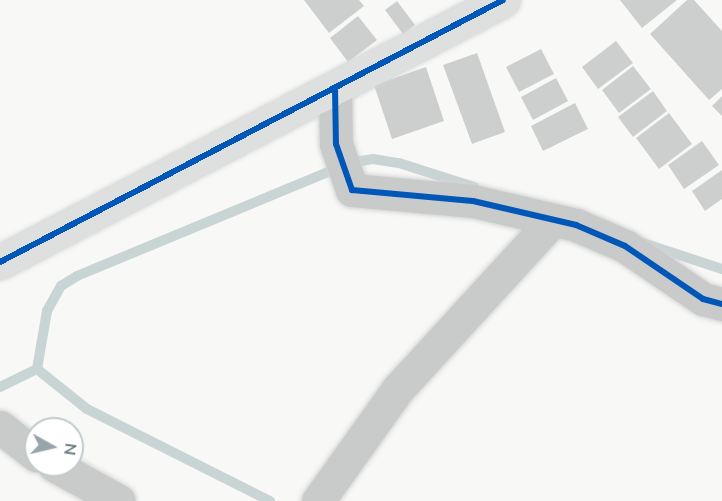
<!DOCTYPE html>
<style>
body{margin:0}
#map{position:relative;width:722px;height:501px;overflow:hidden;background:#f8f8f7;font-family:"Nunito Sans",sans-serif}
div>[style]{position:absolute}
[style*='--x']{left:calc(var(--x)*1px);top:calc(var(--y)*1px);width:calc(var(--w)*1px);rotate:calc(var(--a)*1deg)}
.stream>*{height:10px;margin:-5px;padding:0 5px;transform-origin:5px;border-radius:5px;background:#c9d4d5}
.building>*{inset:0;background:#cdcfcf}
.roads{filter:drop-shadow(0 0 2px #d3d4d4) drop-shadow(0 0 2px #d3d4d4)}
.street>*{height:33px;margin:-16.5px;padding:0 16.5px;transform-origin:16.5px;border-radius:16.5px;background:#c9cbcb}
.secondary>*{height:33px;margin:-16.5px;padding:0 16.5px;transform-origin:16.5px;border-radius:16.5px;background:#dedfdf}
.cycleway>*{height:6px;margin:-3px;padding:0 3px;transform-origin:3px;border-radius:3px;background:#0057b8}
span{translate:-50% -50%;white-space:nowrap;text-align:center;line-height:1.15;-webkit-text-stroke:6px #fff;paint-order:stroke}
.north{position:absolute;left:24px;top:417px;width:60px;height:60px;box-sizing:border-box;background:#fff;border:2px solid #c1cacc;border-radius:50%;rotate:98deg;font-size:16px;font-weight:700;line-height:24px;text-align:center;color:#657a80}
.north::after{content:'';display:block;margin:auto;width:21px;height:27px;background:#98a6aa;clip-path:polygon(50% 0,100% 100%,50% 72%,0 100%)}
</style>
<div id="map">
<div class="stream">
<div style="--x:643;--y:243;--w:83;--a:18.2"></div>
<div style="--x:37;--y:369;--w:59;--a:-80.2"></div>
<div style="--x:47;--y:311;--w:29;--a:-61"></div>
<div style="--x:61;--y:286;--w:19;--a:-32"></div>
<div style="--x:77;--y:276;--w:295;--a:-22.5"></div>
<div style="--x:350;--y:163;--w:23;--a:-10"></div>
<div style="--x:373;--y:159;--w:26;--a:9"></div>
<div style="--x:399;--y:163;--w:79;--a:17.7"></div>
<div style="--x:37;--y:369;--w:64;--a:38.7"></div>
<div style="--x:87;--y:409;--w:205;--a:26.7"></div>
<div style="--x:0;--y:387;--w:41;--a:-25.9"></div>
</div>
<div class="building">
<div style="clip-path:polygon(304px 0,359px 0,364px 6px,329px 33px)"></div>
<div style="clip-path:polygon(620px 0,677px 0,642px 28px)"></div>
<div style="clip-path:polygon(687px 0,694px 0,722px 31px,722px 89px,709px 100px,650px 34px)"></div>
<div style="clip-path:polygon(397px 1px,415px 25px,403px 34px,385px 10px)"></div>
<div style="clip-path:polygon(358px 16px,377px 40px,348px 62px,330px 38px)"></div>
<div style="clip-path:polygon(616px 41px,633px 63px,598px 89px,582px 67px)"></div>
<div style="clip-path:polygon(541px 49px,554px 74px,519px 92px,506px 67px)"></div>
<div style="clip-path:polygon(477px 53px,505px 132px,472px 144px,443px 65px)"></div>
<div style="clip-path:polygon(633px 66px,651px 89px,619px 113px,602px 90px)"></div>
<div style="clip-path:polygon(426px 67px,444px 121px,392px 139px,374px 85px)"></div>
<div style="clip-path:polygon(556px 78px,568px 101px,533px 120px,521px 97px)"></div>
<div style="clip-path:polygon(653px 91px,667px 111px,633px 137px,618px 117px)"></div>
<div style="clip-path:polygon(722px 96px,722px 116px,712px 106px)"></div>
<div style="clip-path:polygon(575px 103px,588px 129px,543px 151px,531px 126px)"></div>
<div style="clip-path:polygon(669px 113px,692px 144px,659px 169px,636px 138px)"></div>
<div style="clip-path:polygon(702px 141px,719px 165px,684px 189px,668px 165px)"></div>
<div style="clip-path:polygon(722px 170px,722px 199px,705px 211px,692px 191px)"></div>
</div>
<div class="roads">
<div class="street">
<div style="--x:335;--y:89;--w:55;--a:89"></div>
<div style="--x:336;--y:144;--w:49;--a:70.8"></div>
<div style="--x:352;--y:190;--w:121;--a:5.2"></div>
<div style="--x:473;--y:201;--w:106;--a:13.1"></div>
<div style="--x:576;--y:225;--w:53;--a:23.2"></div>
<div style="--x:625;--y:246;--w:94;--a:34.2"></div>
<div style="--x:703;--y:299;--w:20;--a:15"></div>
<div style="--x:0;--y:427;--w:46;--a:37.9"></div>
<div style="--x:54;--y:465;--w:74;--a:29"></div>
<div style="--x:318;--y:501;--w:138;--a:-54.5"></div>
<div style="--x:398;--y:389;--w:229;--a:-47.5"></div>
</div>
<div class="secondary">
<div style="--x:0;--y:262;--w:567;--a:-27.51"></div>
</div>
</div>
<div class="cycleway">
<div style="--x:335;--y:89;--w:55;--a:89"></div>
<div style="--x:336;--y:144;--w:49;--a:70.8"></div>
<div style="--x:352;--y:190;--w:121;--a:5.2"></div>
<div style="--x:473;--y:201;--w:106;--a:13.1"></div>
<div style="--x:576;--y:225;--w:53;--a:23.2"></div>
<div style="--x:625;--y:246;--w:94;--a:34.2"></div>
<div style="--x:703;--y:299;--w:20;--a:15"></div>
<div style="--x:0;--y:262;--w:567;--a:-27.51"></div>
</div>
<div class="north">N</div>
</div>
